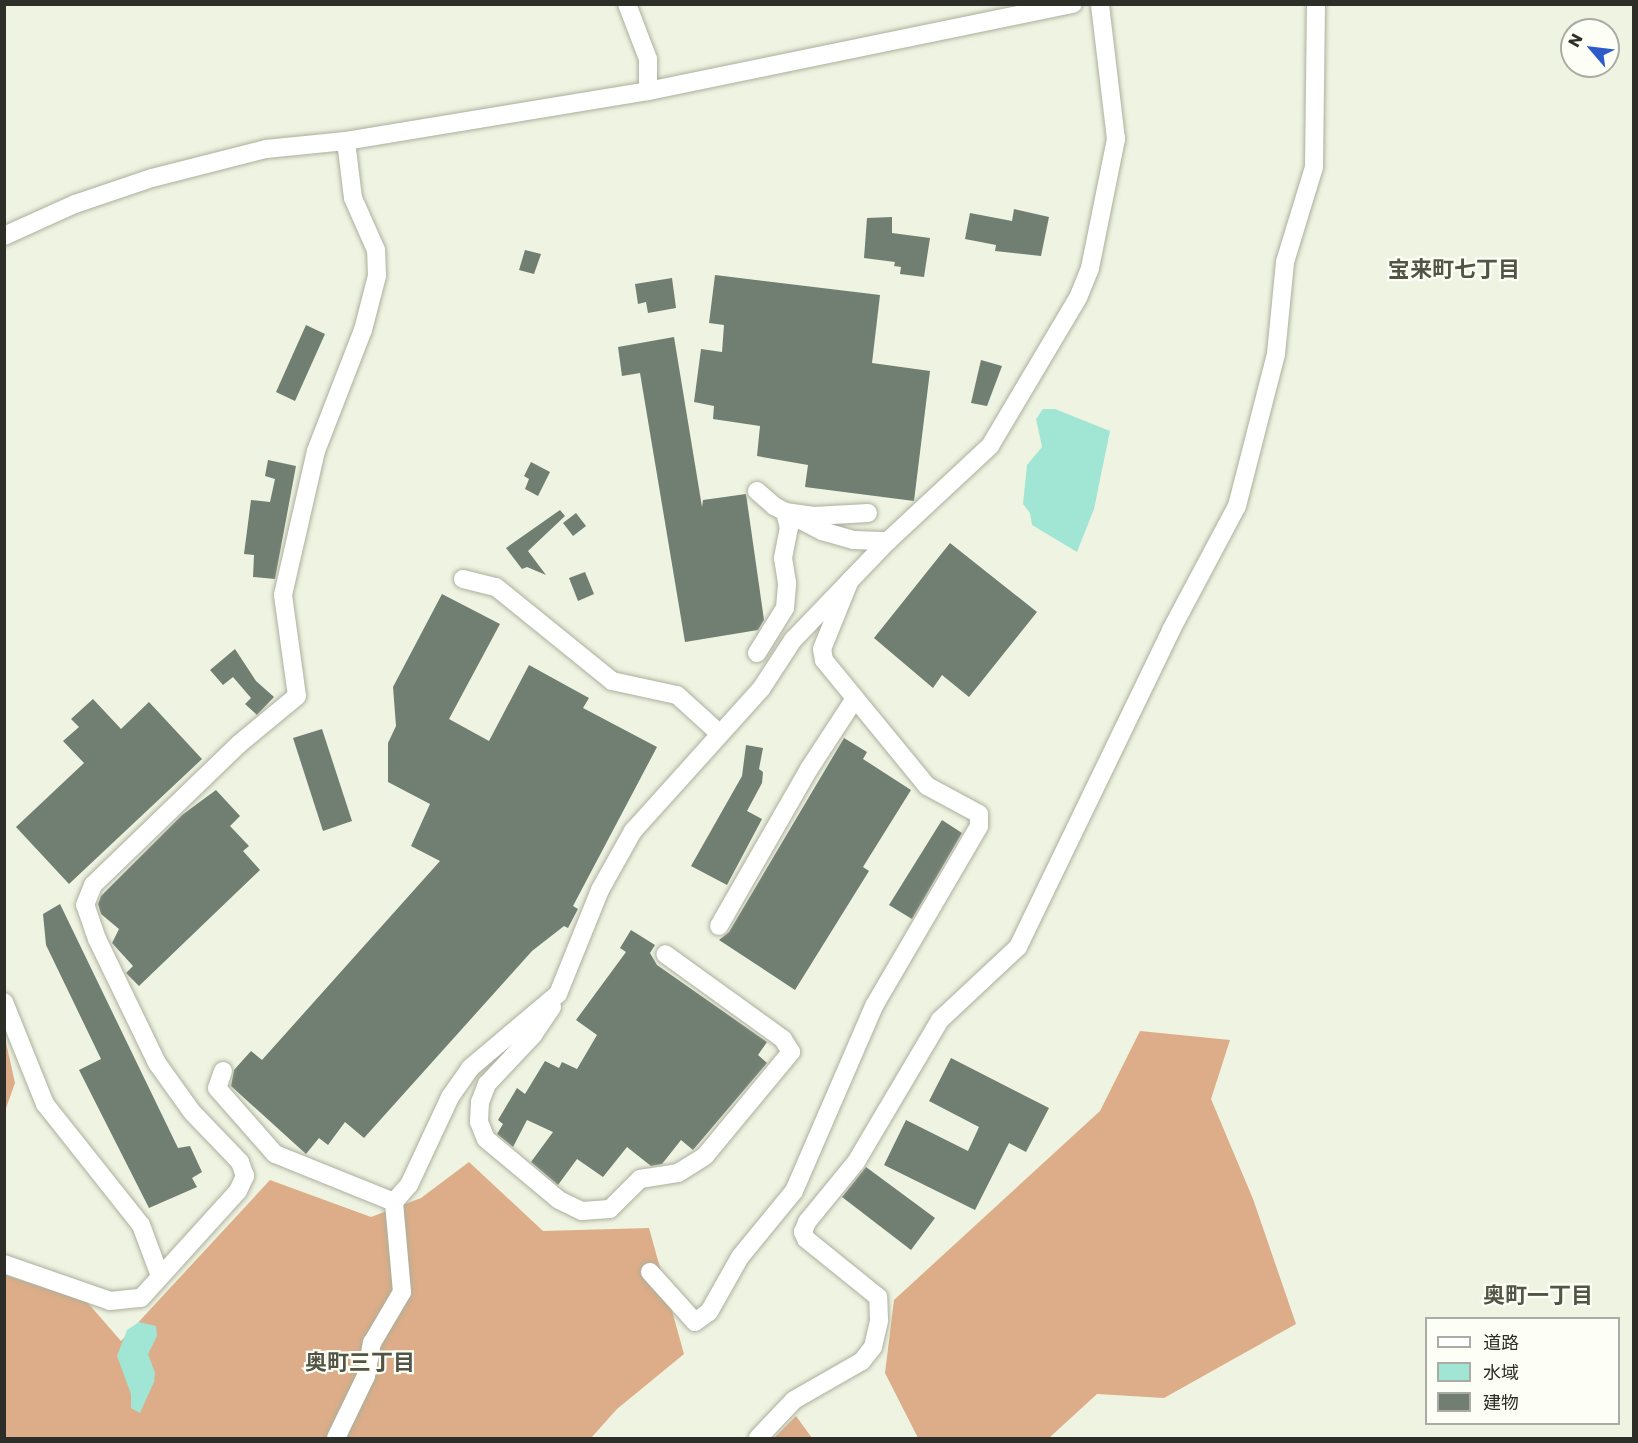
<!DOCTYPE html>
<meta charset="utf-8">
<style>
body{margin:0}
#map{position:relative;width:1638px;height:1443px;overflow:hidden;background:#eff3e1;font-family:Poppins,"Noto Sans JP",sans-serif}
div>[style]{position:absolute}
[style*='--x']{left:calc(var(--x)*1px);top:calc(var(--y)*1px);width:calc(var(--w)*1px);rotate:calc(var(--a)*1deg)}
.forest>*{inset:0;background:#dcad88}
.water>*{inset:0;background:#a1e6d4}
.building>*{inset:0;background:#717e72}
.roads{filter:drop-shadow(0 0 2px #abaf9d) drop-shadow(0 0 2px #abaf9d)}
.minor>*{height:18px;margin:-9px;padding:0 9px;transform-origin:9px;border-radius:9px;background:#fff}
span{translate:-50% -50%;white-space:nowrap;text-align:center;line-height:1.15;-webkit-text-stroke:4.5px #fdfff7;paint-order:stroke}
.neighbourhood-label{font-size:22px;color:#525546;font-weight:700}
.frame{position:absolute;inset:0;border:6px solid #2c2e27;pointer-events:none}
.legend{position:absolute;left:1425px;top:1317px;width:195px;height:108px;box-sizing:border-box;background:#fdfff7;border:2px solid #a9aba4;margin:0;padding:8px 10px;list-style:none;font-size:18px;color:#2c2e27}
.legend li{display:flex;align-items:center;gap:12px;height:30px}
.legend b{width:30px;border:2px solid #a9aba4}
.north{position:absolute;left:1560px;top:18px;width:60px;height:60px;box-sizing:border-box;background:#fdfff7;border:2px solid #a9aba4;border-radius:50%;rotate:298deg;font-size:16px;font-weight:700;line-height:24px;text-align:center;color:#2c2e27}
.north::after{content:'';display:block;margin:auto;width:21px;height:27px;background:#2d5bca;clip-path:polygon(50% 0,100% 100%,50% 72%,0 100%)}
</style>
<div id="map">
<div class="forest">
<div style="clip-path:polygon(1140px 1031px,1230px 1040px,1211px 1099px,1253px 1199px,1296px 1324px,1164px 1398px,1097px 1394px,1049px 1438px,918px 1438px,885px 1373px,894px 1300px,1100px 1111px)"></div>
<div style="clip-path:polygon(5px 1038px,15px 1083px,5px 1111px)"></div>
<div style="clip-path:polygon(469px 1162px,543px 1231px,649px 1228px,684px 1354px,617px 1409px,591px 1438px,5px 1438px,5px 1275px,87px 1302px,121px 1341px,270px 1180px,371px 1217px,421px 1198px)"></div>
<div style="clip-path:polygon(796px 1416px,812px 1438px,774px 1438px)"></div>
</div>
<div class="water">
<div style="clip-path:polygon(1043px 409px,1055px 409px,1110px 431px,1094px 509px,1077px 552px,1032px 525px,1030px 513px,1023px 504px,1027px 465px,1042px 447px,1036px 419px)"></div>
<div style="clip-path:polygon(139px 1322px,156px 1326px,157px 1336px,148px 1354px,155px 1373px,154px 1382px,140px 1413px,131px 1408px,131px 1394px,117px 1356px,127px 1330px)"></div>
</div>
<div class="building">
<div style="clip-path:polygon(1014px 209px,1049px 217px,1041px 256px,995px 251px,996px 245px,965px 239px,970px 213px,1012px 221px)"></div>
<div style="clip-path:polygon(892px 217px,892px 233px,930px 238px,924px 277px,900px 274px,901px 267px,894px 266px,895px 262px,864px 258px,867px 218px)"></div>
<div style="clip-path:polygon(525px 250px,541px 254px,534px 274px,519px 270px)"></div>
<div style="clip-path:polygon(715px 275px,880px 295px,872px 363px,930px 371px,914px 501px,805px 487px,808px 465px,757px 456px,760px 426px,713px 419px,714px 406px,694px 402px,701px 349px,722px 352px,724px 325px,709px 323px)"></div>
<div style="clip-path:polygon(672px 278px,676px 308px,648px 313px,646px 302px,638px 304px,635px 284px)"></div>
<div style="clip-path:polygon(306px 325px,325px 334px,295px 401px,276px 392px)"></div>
<div style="clip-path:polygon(674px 337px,702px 507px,703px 500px,746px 494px,764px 620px,758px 630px,685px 642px,640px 373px,622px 376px,618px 347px)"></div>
<div style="clip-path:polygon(981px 360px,1002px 366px,987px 406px,971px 403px)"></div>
<div style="clip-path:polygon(268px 460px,296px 466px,275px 579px,253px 577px,254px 555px,244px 554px,251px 500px,270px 502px,275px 479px,265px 476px)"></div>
<div style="clip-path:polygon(531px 462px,550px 472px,538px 496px,525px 489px,529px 479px,524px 476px)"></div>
<div style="clip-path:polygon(560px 510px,565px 516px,528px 551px,546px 575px,527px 567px,522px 569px,506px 548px)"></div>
<div style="clip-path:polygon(576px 513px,586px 526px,573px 536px,563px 523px)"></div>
<div style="clip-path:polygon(950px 543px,1037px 612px,969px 697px,942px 675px,933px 688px,874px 638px)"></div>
<div style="clip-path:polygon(585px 572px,594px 594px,578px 601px,569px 578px)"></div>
<div style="clip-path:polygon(442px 594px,500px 624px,449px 719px,489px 741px,529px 665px,589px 698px,583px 708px,657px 747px,573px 906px,578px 909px,568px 928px,564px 926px,532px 951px,364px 1138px,345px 1122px,328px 1145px,319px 1138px,306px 1154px,231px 1086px,234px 1070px,251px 1051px,262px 1060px,440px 861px,411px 846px,430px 804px,388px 782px,388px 743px,396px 726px,393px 687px)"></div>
<div style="clip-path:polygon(235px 649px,256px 681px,274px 697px,257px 715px,245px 704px,251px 698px,233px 677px,223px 685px,210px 670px)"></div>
<div style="clip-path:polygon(93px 699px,121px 729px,149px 702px,202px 759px,69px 884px,16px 827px,84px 763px,63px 741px,79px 727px,71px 719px)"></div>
<div style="clip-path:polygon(322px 729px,352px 821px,323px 831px,293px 738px)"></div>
<div style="clip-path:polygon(844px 738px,867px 752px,863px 759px,911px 790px,863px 867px,869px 871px,795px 990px,719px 940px,729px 932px)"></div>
<div style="clip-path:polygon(746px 745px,763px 748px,759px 769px,763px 772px,762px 783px,747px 811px,762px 819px,727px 885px,691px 866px,742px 776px)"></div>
<div style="clip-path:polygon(216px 790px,240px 816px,230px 826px,249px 846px,243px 851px,260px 870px,139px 986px,126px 973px,133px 966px,112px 943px,119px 929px,101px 914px,98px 904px,101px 896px,182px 815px)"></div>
<div style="clip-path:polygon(942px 820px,962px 833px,912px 919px,889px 905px)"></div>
<div style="clip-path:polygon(60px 904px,178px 1148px,190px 1146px,202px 1172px,192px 1178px,197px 1187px,149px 1208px,79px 1070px,101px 1059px,46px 945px,43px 914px)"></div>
<div style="clip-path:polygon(631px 930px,655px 945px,650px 953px,657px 965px,767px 1042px,758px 1055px,767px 1063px,693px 1150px,681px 1140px,662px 1164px,651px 1166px,627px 1147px,603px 1177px,577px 1159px,558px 1185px,531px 1162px,553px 1132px,527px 1120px,513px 1147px,497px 1134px,503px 1124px,498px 1120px,517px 1088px,525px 1094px,545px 1061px,559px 1068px,562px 1062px,577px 1069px,597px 1035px,576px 1020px,626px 952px,620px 948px)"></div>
<div style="clip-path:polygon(951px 1058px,1049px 1108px,1026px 1152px,1009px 1143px,975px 1210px,884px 1165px,906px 1120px,968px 1151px,979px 1127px,929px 1101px)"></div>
<div style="clip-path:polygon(866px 1167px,935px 1218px,911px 1250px,842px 1197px)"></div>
</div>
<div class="roads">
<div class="minor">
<div style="--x:627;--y:4;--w:59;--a:69.1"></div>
<div style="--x:648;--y:59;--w:32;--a:90"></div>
<div style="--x:4;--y:236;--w:78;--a:-24.3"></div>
<div style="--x:75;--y:204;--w:81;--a:-18.7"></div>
<div style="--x:152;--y:178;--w:118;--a:-14.3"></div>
<div style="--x:266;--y:149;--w:80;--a:-5.7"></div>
<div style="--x:346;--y:141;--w:306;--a:-9.4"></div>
<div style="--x:648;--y:91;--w:434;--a:-11.6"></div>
<div style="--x:757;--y:491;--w:23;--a:41"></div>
<div style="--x:774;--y:506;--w:54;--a:27.5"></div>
<div style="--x:822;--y:531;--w:33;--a:16"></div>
<div style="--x:854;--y:540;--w:34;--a:2"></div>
<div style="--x:463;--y:579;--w:34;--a:14"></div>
<div style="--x:496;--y:587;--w:149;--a:39"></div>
<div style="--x:612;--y:681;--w:66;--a:12.2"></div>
<div style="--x:677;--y:695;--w:58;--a:42.2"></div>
<div style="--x:757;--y:653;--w:53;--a:-58.1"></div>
<div style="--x:785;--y:608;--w:25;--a:-85"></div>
<div style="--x:787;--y:583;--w:25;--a:-99"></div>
<div style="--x:783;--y:558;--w:31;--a:-79"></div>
<div style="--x:789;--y:528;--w:16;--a:-104"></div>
<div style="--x:785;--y:512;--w:29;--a:8"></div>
<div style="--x:814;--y:516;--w:54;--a:-3.2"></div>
<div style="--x:719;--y:926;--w:181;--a:-60.2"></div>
<div style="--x:809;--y:769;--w:82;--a:-56.9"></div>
<div style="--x:4;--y:1002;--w:110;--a:68.1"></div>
<div style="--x:45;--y:1104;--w:154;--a:51.6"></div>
<div style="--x:141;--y:1225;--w:54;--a:69.6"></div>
<div style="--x:552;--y:1007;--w:32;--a:124"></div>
<div style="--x:534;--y:1034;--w:69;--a:133.2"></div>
<div style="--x:487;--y:1084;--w:19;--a:111"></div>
<div style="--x:480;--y:1102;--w:20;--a:93"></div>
<div style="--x:479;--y:1122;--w:18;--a:68"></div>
<div style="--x:486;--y:1139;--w:95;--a:39.9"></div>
<div style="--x:559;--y:1200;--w:25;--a:26"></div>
<div style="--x:582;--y:1211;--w:28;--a:-4"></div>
<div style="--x:610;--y:1209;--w:42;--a:-45"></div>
<div style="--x:640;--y:1179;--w:38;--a:-9"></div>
<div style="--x:678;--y:1173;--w:32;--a:-32"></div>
<div style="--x:705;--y:1156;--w:135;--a:-50.4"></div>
<div style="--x:791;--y:1052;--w:15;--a:-122"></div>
<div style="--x:783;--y:1039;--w:145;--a:-144.2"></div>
<div style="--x:223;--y:1071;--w:18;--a:109"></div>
<div style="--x:217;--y:1088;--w:88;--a:48.7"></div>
<div style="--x:275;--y:1154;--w:128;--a:22"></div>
<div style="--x:4;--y:1264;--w:112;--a:19.2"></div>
<div style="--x:110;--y:1301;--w:31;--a:-6"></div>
<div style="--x:141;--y:1298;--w:144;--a:-47.8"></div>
<div style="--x:238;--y:1191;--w:17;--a:-65"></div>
<div style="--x:245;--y:1176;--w:15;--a:-110"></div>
<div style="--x:240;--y:1162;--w:69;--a:-133.8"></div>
<div style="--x:192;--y:1112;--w:60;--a:-125.5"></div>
<div style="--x:157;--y:1063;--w:138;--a:-115.8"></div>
<div style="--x:97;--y:939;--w:36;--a:-109"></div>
<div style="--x:85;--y:905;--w:22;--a:-68"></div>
<div style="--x:93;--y:885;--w:203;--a:-44"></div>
<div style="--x:239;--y:744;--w:75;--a:-39.6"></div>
<div style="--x:297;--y:696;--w:102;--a:-97.9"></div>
<div style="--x:283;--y:595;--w:148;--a:-77.1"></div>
<div style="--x:316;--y:451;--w:130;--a:-68.8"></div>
<div style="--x:363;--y:330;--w:56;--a:-75.5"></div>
<div style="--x:377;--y:276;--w:26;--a:-92"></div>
<div style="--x:376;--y:250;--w:57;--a:-113.9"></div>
<div style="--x:353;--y:198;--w:57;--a:-97"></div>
<div style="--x:650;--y:1272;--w:67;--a:48"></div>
<div style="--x:695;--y:1322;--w:17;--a:-36"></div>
<div style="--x:709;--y:1312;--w:63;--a:-60.6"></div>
<div style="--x:740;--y:1257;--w:85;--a:-50.7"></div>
<div style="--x:794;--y:1191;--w:202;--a:-66.6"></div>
<div style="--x:874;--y:1006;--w:208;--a:-59.7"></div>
<div style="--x:979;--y:826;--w:12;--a:-90"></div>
<div style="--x:979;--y:814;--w:59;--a:-151.7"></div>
<div style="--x:927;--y:786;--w:163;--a:-129.3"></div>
<div style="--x:824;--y:660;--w:11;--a:-100"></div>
<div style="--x:822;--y:649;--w:74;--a:-67.9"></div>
<div style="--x:336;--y:1438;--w:69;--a:-64.2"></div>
<div style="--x:366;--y:1376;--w:34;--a:-80"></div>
<div style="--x:372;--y:1343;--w:59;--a:-59.5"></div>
<div style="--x:402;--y:1292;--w:90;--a:-95.1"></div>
<div style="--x:394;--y:1202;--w:23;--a:-49"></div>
<div style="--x:409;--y:1185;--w:97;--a:-65"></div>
<div style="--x:450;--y:1097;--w:35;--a:-55"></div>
<div style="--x:470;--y:1068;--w:115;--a:-40.1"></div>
<div style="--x:558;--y:994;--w:112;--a:-68"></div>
<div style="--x:600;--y:890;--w:68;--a:-60.8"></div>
<div style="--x:633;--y:831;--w:191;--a:-48"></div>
<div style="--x:761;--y:689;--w:59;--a:-56.9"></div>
<div style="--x:793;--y:640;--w:137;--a:-46.2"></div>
<div style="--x:888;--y:541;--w:139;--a:-43"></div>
<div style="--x:990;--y:446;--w:172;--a:-59.3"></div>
<div style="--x:1078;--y:298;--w:32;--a:-68"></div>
<div style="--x:1090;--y:268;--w:132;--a:-78.6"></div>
<div style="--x:1116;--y:139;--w:136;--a:-96.8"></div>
<div style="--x:758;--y:1438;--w:52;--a:-46.5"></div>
<div style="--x:794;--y:1400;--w:78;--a:-29.8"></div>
<div style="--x:862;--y:1361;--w:18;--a:-52"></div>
<div style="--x:873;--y:1347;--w:28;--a:-77"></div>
<div style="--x:879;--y:1320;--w:23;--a:-92"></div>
<div style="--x:878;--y:1297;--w:92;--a:-141.1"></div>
<div style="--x:806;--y:1239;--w:8;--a:-113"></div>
<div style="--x:803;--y:1232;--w:11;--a:-68"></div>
<div style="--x:807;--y:1222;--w:77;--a:-50.8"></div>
<div style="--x:856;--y:1162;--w:165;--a:-59.4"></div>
<div style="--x:940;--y:1020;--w:107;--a:-43.1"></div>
<div style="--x:1018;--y:947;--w:352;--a:-64.2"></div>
<div style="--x:1171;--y:630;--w:140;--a:-62"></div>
<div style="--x:1237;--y:506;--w:157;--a:-75.6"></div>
<div style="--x:1276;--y:354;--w:92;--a:-84.4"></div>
<div style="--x:1285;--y:262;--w:99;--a:-73"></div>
<div style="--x:1314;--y:167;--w:163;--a:-89.3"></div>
</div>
</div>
<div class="neighbourhood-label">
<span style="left:1454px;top:270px">宝来町七丁目</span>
<span style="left:1538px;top:1296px">奥町一丁目</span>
<span style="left:360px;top:1363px">奥町三丁目</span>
</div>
<div class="frame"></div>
<ul class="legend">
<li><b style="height:8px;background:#fff"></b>道路</li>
<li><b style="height:16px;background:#a1e6d4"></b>水域</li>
<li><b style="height:16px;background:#717e72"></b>建物</li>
</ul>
<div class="north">N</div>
</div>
